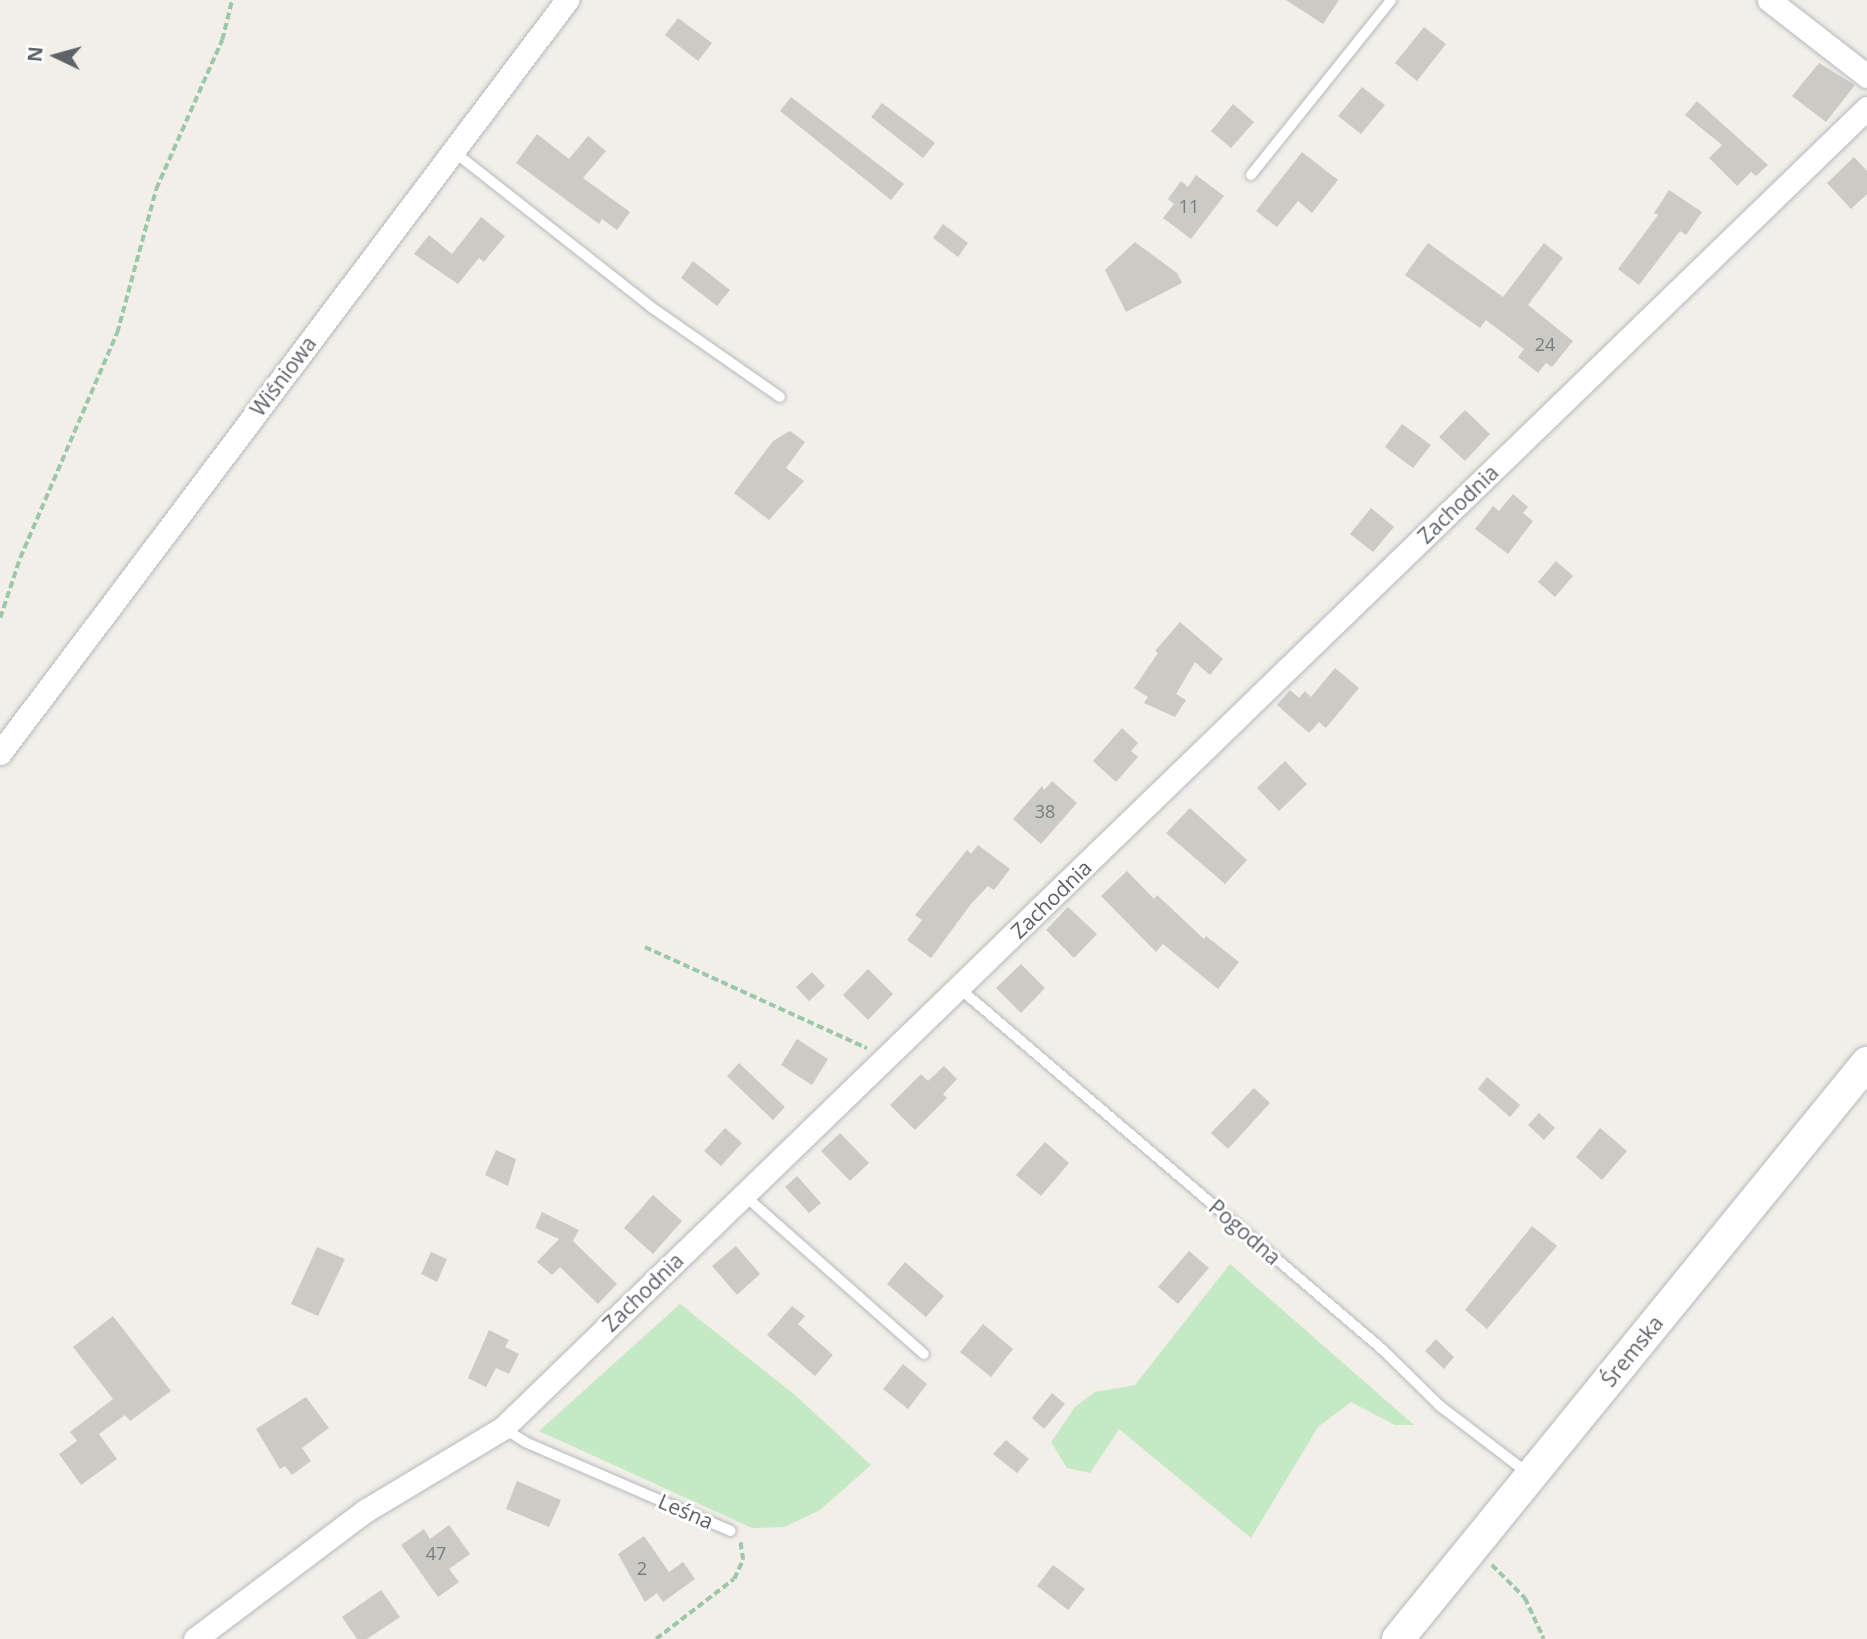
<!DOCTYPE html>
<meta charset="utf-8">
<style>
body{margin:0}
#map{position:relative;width:1867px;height:1639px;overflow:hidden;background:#f1efe8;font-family:"Open Sans",sans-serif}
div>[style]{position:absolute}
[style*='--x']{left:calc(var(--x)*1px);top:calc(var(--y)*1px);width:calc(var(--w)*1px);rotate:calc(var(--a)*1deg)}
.green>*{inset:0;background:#c5e8c5}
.building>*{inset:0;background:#cccac5}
.path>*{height:3.5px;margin-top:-1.75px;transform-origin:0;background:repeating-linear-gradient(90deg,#9cc7a9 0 7px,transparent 0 10.5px)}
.roads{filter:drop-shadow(0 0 2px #b5b8bc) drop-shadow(0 0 2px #b5b8bc)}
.service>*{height:10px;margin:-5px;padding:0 5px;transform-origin:5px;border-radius:5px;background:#fff}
.minor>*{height:23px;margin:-11.5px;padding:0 11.5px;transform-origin:11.5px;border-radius:11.5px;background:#fff}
.secondary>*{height:32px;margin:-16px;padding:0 16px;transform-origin:16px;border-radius:16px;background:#fff}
span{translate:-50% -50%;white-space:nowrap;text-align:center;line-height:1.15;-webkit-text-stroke:6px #fff;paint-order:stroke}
.number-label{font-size:18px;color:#7a7d7f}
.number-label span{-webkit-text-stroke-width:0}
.street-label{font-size:21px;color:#5f6368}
.north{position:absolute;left:21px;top:21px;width:70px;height:70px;-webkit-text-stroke:5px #fff;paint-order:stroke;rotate:275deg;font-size:19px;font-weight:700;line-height:28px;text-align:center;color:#5f6368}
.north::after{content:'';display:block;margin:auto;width:24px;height:32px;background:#5f6368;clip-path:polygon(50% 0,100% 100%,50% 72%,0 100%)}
</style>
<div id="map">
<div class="green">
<div style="clip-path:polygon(1230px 1264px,1414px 1425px,1395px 1425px,1351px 1402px,1318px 1427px,1251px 1538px,1119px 1429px,1090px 1473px,1067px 1468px,1051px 1442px,1075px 1407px,1095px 1392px,1135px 1385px)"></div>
<div style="clip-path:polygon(680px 1304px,795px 1395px,871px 1465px,820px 1510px,784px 1527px,752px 1528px,539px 1431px)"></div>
</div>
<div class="building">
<div style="clip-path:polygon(1286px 0,1339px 0,1323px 24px)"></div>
<div style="clip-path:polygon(678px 18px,712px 43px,698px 61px,665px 35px)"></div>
<div style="clip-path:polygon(1424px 27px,1446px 44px,1417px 81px,1395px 63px)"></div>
<div style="clip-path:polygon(1819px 63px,1855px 85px,1826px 122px,1792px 96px)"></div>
<div style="clip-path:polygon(1362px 87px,1385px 105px,1361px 134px,1338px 116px)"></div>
<div style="clip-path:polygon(791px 97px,904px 184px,891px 200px,780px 111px)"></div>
<div style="clip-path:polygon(1697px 101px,1768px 165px,1756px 176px,1751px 172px,1737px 186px,1709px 158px,1722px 145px,1685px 115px)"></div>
<div style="clip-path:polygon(882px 103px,935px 143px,923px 158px,871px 117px)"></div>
<div style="clip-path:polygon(1233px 104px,1254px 122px,1231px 148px,1211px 131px)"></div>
<div style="clip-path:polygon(537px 134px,569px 159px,588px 136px,606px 151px,583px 178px,630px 212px,617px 230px,602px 219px,599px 224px,516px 163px)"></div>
<div style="clip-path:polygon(1302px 152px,1338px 180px,1312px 213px,1298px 201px,1277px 227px,1256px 211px)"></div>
<div style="clip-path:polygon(1854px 157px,1867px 171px,1867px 194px,1851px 209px,1827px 183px)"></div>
<div style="clip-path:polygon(1196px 175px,1224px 196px,1191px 239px,1163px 218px,1174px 204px,1168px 199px,1181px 181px,1188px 187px)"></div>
<div style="clip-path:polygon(1669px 190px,1702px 212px,1686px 235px,1680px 231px,1639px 285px,1618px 269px,1658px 215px,1654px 213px)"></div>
<div style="clip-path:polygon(481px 217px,505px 236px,484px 262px,479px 258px,458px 284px,414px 254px,429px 235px,452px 254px)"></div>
<div style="clip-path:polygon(943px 224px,968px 243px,958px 257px,933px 238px)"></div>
<div style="clip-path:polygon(1135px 242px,1177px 273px,1182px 283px,1126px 312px,1105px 270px)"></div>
<div style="clip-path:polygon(1428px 243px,1503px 297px,1544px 243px,1563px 258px,1528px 305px,1573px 341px,1552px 367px,1546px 363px,1538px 373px,1518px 357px,1524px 349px,1486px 320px,1480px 328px,1405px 275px)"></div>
<div style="clip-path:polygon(693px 261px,730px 290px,717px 306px,681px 278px)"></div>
<div style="clip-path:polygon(1465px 410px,1490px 434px,1465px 461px,1439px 437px)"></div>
<div style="clip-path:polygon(1402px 424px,1431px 445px,1413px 468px,1385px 447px)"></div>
<div style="clip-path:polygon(790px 431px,805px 442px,786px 468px,804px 481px,769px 520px,734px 493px,773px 441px)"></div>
<div style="clip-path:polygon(1513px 494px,1528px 507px,1523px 513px,1533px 521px,1508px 554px,1475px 529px,1493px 506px,1499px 511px)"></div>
<div style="clip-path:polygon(1371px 508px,1394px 527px,1373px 552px,1350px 534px)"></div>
<div style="clip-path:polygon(1556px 561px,1573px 576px,1555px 597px,1538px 582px)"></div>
<div style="clip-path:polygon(1180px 622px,1223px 659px,1210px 675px,1195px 662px,1176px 694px,1186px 700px,1175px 717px,1144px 703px,1148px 697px,1134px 688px,1158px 653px,1155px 651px)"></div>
<div style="clip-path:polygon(1335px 668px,1359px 688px,1326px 728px,1319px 722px,1309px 733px,1277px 705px,1290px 690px,1299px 698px,1305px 691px,1311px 697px)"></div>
<div style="clip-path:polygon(1122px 728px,1138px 743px,1131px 751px,1138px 757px,1116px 782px,1093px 761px)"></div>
<div style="clip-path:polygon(1285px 761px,1307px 784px,1279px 811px,1257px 788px)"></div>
<div style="clip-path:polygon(1052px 781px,1077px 803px,1041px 844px,1013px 819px,1042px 786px,1044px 790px)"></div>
<div style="clip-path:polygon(1190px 808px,1247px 860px,1225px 884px,1166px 833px)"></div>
<div style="clip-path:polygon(978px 845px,1010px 869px,994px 890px,988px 886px,971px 904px,931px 958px,907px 940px,922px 920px,915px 915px,967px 850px,971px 854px)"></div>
<div style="clip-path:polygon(1127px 871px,1154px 899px,1157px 895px,1204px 939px,1206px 936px,1239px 962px,1218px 989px,1163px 944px,1156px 952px,1101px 896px)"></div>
<div style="clip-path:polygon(1068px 907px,1097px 934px,1074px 958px,1046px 930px)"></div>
<div style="clip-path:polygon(1021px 964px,1045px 988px,1021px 1013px,996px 988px)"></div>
<div style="clip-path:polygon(868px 969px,893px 994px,868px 1020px,843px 995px)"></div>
<div style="clip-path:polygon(812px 972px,825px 986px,809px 1001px,796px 987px)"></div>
<div style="clip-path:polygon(797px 1039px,828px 1059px,812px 1085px,781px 1065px)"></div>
<div style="clip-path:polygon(739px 1063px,785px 1107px,773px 1120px,727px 1076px)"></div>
<div style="clip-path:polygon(944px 1066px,957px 1079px,943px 1094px,947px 1098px,915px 1130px,890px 1105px,921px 1074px,928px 1081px)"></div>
<div style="clip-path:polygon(1487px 1077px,1520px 1105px,1510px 1117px,1478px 1089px)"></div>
<div style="clip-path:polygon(1254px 1088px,1270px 1103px,1228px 1149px,1211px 1133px)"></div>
<div style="clip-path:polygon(1539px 1113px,1555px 1128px,1544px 1140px,1528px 1125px)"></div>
<div style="clip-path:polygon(725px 1128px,742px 1143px,721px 1166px,704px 1151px)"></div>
<div style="clip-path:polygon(1600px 1128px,1627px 1151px,1602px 1180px,1576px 1157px)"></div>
<div style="clip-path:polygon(840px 1133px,869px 1163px,850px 1181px,821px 1151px)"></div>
<div style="clip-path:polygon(1045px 1142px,1069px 1163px,1041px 1196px,1016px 1175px)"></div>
<div style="clip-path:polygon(496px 1150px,516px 1159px,508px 1186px,485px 1175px)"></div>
<div style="clip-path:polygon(797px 1176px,821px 1203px,809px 1213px,785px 1187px)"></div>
<div style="clip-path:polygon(653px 1195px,682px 1221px,653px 1254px,624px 1228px)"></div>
<div style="clip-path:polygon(542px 1212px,579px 1230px,573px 1241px,617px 1284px,598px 1304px,560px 1267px,552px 1275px,537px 1262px,559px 1239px,535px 1228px)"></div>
<div style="clip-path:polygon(1532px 1226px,1557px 1246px,1487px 1329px,1465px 1310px)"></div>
<div style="clip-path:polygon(736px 1246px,760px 1274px,737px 1295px,712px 1266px)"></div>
<div style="clip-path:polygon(317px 1247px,345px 1259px,318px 1316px,291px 1304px)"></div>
<div style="clip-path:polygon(1189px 1251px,1209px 1268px,1178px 1304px,1158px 1287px)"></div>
<div style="clip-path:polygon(431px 1252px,447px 1259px,437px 1282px,421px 1274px)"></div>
<div style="clip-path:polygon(905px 1262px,944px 1296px,926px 1317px,887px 1284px)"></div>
<div style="clip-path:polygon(792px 1306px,805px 1316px,798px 1324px,833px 1355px,815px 1376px,767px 1335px)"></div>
<div style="clip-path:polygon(113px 1316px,171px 1391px,130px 1421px,125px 1415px,99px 1434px,117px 1459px,81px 1485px,59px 1454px,77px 1441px,70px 1432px,113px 1399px,73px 1347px)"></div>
<div style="clip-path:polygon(983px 1324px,1013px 1349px,991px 1377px,960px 1352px)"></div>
<div style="clip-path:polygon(489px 1330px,509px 1340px,505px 1347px,519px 1354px,509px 1374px,496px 1368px,486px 1387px,468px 1378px)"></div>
<div style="clip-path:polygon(1436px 1339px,1454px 1357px,1444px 1369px,1425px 1351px)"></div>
<div style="clip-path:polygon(903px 1364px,927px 1384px,908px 1409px,883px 1389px)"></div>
<div style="clip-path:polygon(1052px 1393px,1065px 1404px,1044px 1429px,1032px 1418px)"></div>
<div style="clip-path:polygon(306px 1397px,329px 1428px,302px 1448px,311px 1461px,292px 1475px,285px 1466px,280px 1469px,256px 1429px)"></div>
<div style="clip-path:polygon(1006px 1440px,1029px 1459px,1017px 1473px,993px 1454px)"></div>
<div style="clip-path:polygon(517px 1481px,561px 1500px,549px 1527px,506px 1509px)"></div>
<div style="clip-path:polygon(449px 1525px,470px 1554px,449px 1569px,459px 1582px,438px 1597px,401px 1545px,424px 1529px,430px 1539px)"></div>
<div style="clip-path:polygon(644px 1536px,669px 1572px,683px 1562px,695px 1579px,663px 1602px,657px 1593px,645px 1602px,618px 1554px)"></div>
<div style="clip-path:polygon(1053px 1565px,1085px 1589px,1068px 1610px,1037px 1586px)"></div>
<div style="clip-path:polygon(381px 1590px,400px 1617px,367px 1639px,357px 1639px,342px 1617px)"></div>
</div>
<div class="path">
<div style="--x:0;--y:618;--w:63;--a:-71.6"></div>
<div style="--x:20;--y:558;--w:245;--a:-66.7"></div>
<div style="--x:117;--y:333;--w:149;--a:-74.8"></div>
<div style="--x:156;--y:189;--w:163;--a:-66.1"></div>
<div style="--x:222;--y:40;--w:41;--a:-76"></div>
<div style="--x:645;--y:947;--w:244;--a:24.5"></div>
<div style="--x:1492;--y:1565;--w:47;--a:45"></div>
<div style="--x:1525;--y:1598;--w:45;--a:65.1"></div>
<div style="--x:656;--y:1639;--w:98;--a:-37.6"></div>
<div style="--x:734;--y:1579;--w:21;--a:-65"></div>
<div style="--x:743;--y:1560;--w:18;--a:-99"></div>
</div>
<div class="roads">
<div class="service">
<div style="--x:453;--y:151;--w:252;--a:38.2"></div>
<div style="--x:651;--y:307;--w:157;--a:34.9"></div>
<div style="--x:1251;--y:175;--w:224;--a:-51.3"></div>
<div style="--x:959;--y:988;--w:556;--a:40.48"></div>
<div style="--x:1382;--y:1349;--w:81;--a:44.5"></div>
<div style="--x:1440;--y:1406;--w:112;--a:37.4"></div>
<div style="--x:744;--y:1195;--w:240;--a:41.5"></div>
<div style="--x:503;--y:1428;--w:26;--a:32"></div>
<div style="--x:525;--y:1442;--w:224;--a:23.4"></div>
</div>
<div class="minor">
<div style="--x:1769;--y:0;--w:124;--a:37.8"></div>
<div style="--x:0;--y:753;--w:943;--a:-53.02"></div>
<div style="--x:195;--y:1639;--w:213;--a:-37"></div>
<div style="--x:365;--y:1511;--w:161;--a:-31"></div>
<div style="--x:503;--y:1428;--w:1898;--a:-44.06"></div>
</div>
<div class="secondary">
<div style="--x:1398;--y:1639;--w:743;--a:-50.85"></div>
</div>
</div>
<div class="number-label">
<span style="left:1189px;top:206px">11</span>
<span style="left:1545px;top:344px">24</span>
<span style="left:1045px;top:811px">38</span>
<span style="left:436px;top:1553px">47</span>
<span style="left:642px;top:1568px">2</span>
</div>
<div class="street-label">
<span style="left:283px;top:376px;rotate:-53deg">Wiśniowa</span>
<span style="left:1458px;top:504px;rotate:-44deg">Zachodnia</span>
<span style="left:1051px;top:899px;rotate:-44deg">Zachodnia</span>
<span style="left:1245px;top:1232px;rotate:41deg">Pogodna</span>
<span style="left:643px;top:1292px;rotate:-44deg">Zachodnia</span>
<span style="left:1632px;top:1351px;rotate:-51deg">Śremska</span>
<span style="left:686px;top:1511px;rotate:23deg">Leśna</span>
</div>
<div class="north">N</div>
</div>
